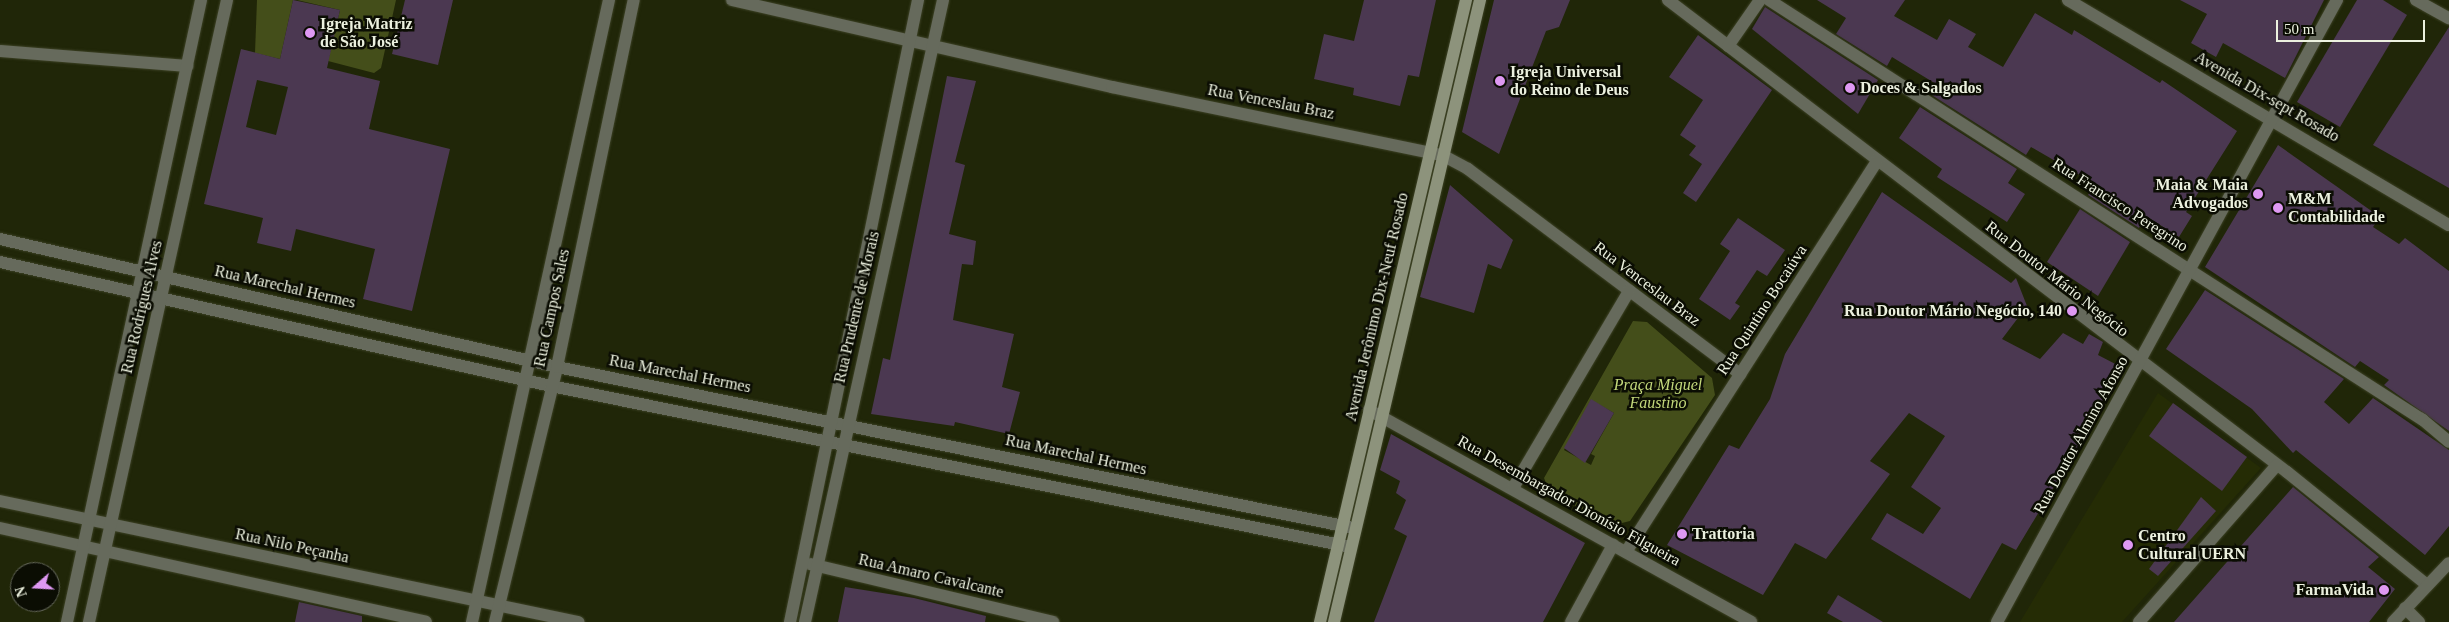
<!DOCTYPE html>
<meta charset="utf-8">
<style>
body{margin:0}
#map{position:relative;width:2449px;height:622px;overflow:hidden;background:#202608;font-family:Georgia,serif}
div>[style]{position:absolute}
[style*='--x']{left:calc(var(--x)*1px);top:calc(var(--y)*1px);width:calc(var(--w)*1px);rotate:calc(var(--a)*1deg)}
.built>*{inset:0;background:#252c05}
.green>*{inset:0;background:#444e1a}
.building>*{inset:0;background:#4b3851}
.roads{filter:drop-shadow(0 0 1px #3d4226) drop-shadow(0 0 1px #3d4226)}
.street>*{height:12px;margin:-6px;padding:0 6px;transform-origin:6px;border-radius:6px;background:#666a5c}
.secondary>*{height:12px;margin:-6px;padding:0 6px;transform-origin:6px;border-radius:6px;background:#8d937c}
.dots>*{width:14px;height:14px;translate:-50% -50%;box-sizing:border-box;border:2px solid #0b0d03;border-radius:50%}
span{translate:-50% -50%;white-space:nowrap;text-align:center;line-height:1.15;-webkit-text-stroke:5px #0b0d03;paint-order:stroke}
.poi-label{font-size:16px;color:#ecf1df;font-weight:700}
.left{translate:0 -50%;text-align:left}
.right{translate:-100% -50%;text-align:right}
.street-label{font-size:16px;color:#ecf1df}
.park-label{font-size:16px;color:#c3d87b;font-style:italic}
.north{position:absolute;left:10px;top:562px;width:50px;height:50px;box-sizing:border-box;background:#0b0d03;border:1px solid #65685b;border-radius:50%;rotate:251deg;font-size:14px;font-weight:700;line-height:20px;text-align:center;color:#ecf1df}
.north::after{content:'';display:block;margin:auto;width:18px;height:22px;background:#de98f2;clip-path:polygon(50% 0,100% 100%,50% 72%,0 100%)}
.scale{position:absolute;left:2276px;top:20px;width:149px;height:22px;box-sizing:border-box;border:2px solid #ecf1df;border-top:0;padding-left:6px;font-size:15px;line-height:18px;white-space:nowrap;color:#ecf1df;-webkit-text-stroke:4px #0b0d03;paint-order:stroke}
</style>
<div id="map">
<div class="built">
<div style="clip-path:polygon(2158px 393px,2261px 468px,2122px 622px,2020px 622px)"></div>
</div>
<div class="green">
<div style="clip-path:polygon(257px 0,293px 0,280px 59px,255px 53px)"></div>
<div style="clip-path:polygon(297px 0,396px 0,381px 68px,374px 73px,328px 61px,340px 10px)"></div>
<div style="clip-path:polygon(evenodd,1633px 321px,1647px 322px,1712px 378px,1715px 395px,1630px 521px,1614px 525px,1551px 495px,1544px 478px,1633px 321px,1591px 400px,1614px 413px,1591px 454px,1595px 456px,1591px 465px,1564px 450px,1591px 400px)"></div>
</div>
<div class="building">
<div style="clip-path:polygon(evenodd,293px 0,340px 10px,327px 68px,380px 81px,369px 129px,450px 149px,412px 311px,363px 299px,375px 249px,296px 229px,291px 251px,257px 243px,263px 218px,204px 204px,241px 49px,280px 59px,293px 0,257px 80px,288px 87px,276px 135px,246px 127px,257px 80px)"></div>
<div style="clip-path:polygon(405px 0,453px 0,438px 65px,392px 54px)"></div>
<div style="clip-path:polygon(1364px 0,1436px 0,1419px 77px,1408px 75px,1400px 106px,1353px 95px,1354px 88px,1314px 79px,1324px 34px,1354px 41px)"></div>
<div style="clip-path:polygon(1494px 0,1570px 0,1559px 27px,1546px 31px,1499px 154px,1462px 132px)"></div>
<div style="clip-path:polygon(1817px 0,1905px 0,1894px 16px,1937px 40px,1949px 19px,1976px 34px,1968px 47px,2003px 67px,2035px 13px,2072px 35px,2074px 30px,2160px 83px,2162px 80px,2237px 131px,2186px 212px,2192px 216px,2179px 237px,2146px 216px,2139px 228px,2088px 195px,2095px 184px,2031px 147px,2026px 155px,1930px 94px,1936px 84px,1892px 57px,1887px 66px,1836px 34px,1846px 18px)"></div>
<div style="clip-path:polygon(2180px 0,2324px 0,2285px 78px,2223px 43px,2216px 57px,2191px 43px,2207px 14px)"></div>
<div style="clip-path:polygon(2357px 0,2383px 0,2407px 15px,2340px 127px,2297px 102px)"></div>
<div style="clip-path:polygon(1765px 7px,1878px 80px,1858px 114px,1752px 29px)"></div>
<div style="clip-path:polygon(2449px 27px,2449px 188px,2373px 145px)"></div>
<div style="clip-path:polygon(1698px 35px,1772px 90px,1696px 202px,1683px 193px,1702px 164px,1689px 155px,1696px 146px,1680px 135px,1703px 100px,1669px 77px)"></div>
<div style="clip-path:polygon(947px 76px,976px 81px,955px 162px,965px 165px,949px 234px,976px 241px,973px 265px,962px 264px,953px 320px,1014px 334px,1002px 387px,1020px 392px,1009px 434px,955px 422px,954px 426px,871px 414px,883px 358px,890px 360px)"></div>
<div style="clip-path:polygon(1920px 107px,2017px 169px,2008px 183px,2025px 194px,2007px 222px,1937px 177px,1942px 169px,1899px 138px)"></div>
<div style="clip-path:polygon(2278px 145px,2380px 217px,2373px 227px,2399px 244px,2405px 238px,2449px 271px,2449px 431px,2384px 385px,2389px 380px,2360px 361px,2355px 367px,2205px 267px)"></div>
<div style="clip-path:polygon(1450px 185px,1513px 240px,1501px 269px,1488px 264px,1474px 313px,1420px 297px)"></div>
<div style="clip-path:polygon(1882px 192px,2011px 283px,2016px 278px,2027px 306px,2002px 339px,2040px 359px,2063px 333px,2083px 344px,2089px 334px,2103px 342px,2098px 355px,2125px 369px,2016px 550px,2002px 543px,1970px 599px,1871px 539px,1887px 513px,1923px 534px,1941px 508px,1911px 487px,1945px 436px,1909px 413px,1870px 461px,1890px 474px,1826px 559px,1795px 543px,1763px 595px,1667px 545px,1729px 445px,1739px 449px,1770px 399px,1785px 354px)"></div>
<div style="clip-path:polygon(2080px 209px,2130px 242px,2098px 296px,2047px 262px)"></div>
<div style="clip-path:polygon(1738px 218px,1785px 250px,1767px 276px,1757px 270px,1735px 303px,1740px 306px,1730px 320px,1699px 299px,1730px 251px,1720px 244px)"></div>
<div style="clip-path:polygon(2205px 290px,2344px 379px,2324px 402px,2349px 424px,2373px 398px,2449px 450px,2449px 526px,2425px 555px,2296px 450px,2293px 453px,2252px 409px,2166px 349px)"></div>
<div style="clip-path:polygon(1591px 399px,1614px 413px,1585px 463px,1564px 448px)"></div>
<div style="clip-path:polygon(2173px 403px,2247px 457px,2222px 491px,2149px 436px)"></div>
<div style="clip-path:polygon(1391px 434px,1585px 543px,1543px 622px,1374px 622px,1407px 536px,1394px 529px,1406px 500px,1396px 493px,1400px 481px,1380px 470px)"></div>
<div style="clip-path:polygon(2293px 487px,2379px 557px,2368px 567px,2395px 589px,2369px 622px,2174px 622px)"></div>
<div style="clip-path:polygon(2201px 497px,2216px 511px,2158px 576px,2149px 569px)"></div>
<div style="clip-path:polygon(845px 587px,914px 598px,986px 616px,985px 622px,838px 622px)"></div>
<div style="clip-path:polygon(1838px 595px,1883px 622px,1843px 622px,1827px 613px)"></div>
<div style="clip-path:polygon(299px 602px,362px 616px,362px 622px,295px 622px)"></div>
</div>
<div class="roads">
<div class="street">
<div style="--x:732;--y:0;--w:390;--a:12.9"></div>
<div style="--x:1112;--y:87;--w:339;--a:11.7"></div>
<div style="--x:1444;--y:156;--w:27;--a:28"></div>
<div style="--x:1468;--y:169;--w:341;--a:37"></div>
<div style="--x:1668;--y:0;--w:778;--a:37.33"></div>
<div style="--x:2287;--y:472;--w:179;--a:38.9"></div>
<div style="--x:1769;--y:0;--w:777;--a:32.71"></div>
<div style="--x:2423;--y:420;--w:34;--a:40"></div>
<div style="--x:2068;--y:0;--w:442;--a:30.6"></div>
<div style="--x:2416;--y:0;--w:38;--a:29"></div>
<div style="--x:1728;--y:46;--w:56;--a:-55.2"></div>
<div style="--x:0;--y:51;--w:188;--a:4.6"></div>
<div style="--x:0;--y:239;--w:572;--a:12.94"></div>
<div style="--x:557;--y:367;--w:812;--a:11.43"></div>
<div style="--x:0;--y:262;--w:565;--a:12.68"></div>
<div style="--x:551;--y:386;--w:816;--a:11.38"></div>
<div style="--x:1369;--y:410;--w:437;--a:29"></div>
<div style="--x:1513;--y:488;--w:229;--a:-59.5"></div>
<div style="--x:0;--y:501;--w:591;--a:11.82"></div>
<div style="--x:0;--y:528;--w:436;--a:12.4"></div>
<div style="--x:1626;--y:552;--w:465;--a:-57.3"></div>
<div style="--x:810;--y:564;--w:250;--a:13.4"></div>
<div style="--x:2405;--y:608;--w:20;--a:45"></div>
<div style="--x:67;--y:622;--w:636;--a:-77.84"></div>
<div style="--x:89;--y:622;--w:637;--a:-77.49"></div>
<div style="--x:472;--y:622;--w:637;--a:-77.58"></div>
<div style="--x:495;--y:622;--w:262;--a:-76.3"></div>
<div style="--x:557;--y:367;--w:375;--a:-78.2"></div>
<div style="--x:790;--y:622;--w:635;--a:-78.37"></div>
<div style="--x:805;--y:622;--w:637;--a:-77.49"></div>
<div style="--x:1571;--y:622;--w:88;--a:-61.4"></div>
<div style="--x:1997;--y:622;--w:709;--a:-61.34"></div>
<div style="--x:2139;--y:622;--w:209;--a:-48.7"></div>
<div style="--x:2393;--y:622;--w:81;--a:-46.5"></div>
</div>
<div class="secondary">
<div style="--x:1320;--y:622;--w:639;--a:-76.79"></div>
<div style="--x:1334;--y:622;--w:639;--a:-76.79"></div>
</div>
</div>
<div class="dots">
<div style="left:310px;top:33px;background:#de98f2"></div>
<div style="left:1500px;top:81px;background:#de98f2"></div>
<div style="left:1850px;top:88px;background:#de98f2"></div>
<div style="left:2258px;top:194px;background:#de98f2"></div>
<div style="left:2278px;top:208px;background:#de98f2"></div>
<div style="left:2072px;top:311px;background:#de98f2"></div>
<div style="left:1682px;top:534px;background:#de98f2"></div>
<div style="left:2128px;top:545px;background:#de98f2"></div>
<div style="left:2384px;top:590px;background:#de98f2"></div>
</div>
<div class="poi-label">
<span class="left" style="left:320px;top:33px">Igreja Matriz<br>de São José</span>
<span class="left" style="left:1510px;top:81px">Igreja Universal<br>do Reino de Deus</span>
<span class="left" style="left:1860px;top:88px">Doces &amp; Salgados</span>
<span class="right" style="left:2248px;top:194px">Maia &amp; Maia<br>Advogados</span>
<span class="left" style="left:2288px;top:208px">M&amp;M<br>Contabilidade</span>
<span class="right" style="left:2062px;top:311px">Rua Doutor Mário Negócio, 140</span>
<span class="left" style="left:1692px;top:534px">Trattoria</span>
<span class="left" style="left:2138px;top:545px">Centro<br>Cultural UERN</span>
<span class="right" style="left:2374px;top:590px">FarmaVida</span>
</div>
<div class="street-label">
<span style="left:2267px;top:97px;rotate:30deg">Avenida Dix-sept Rosado</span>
<span style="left:1271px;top:102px;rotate:11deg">Rua Venceslau Braz</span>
<span style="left:2120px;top:205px;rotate:33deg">Rua Francisco Peregrino</span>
<span style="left:2057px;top:279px;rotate:38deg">Rua Doutor Mário Negócio</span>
<span style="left:1647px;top:284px;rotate:37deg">Rua Venceslau Braz</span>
<span style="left:285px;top:287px;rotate:13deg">Rua Marechal Hermes</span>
<span style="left:142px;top:307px;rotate:-77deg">Rua Rodrigues Alves</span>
<span style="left:857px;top:307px;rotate:-77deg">Rua Prudente de Morais</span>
<span style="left:1377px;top:307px;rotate:-77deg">Avenida Jerônimo Dix-Neuf Rosado</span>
<span style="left:552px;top:308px;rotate:-78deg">Rua Campos Sales</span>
<span style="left:1762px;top:310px;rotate:-57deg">Rua Quintino Bocaiúva</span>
<span style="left:680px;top:374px;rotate:11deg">Rua Marechal Hermes</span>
<span style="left:2081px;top:435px;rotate:-61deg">Rua Doutor Almino Afonso</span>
<span style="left:1076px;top:455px;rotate:12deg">Rua Marechal Hermes</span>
<span style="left:1569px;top:501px;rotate:29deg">Rua Desembargador Dionísio Filgueira</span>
<span style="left:292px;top:546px;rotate:12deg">Rua Nilo Peçanha</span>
<span style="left:931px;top:576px;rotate:13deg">Rua Amaro Cavalcante</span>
</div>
<div class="park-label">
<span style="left:1658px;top:394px">Praça Miguel<br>Faustino</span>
</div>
<div class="north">N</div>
<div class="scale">50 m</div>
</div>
